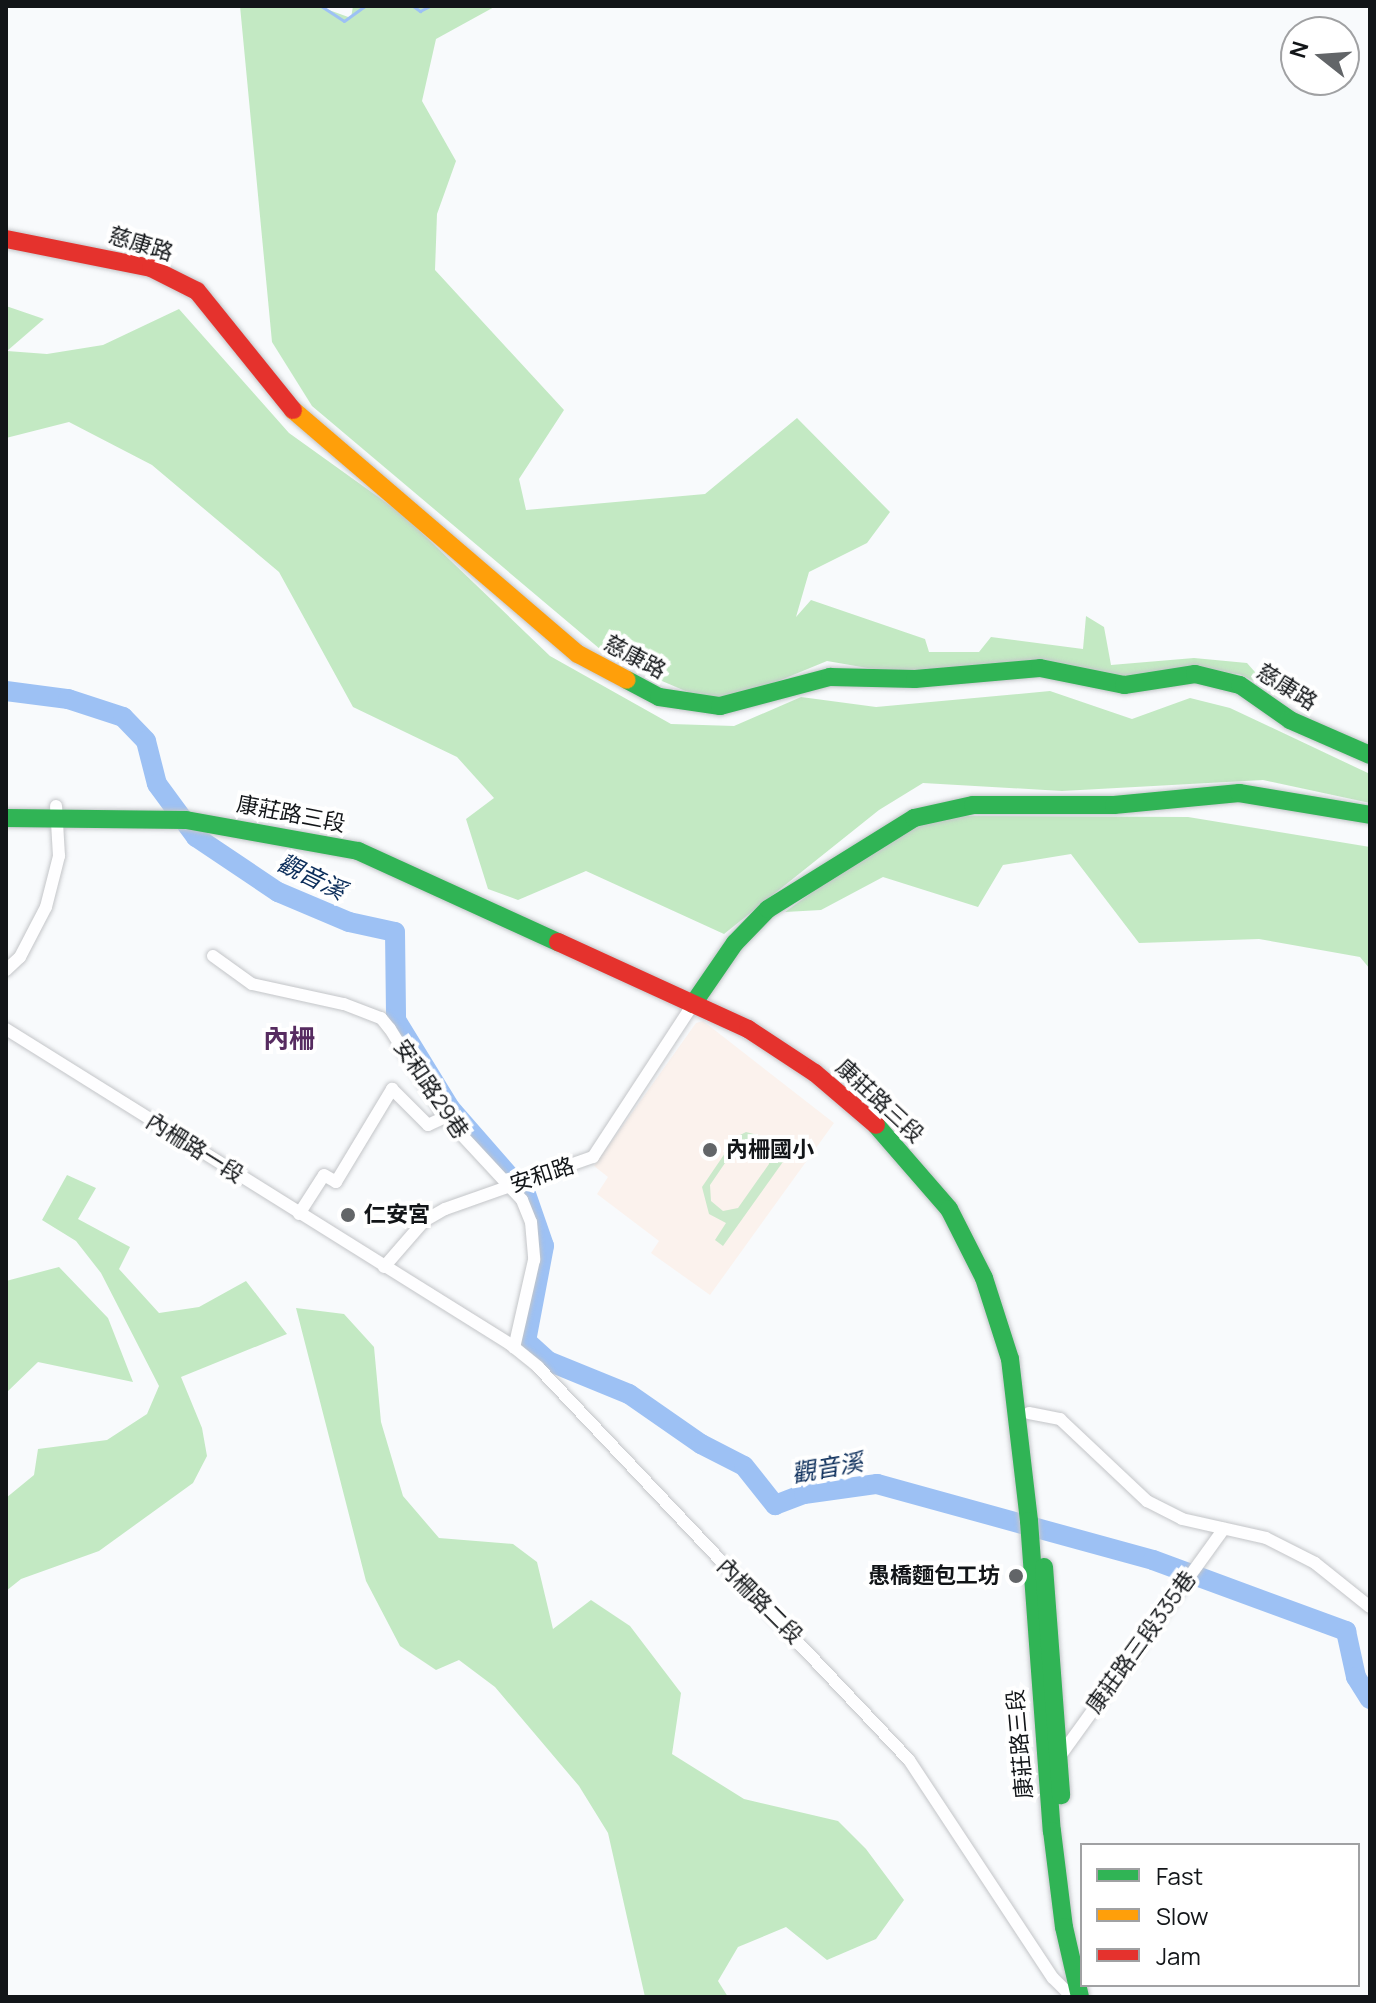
<!DOCTYPE html>
<meta charset="utf-8">
<style>
body{margin:0}
#map{position:relative;width:1376px;height:2003px;overflow:hidden;background:#f8fafc;font-family:Manrope,"Noto Sans TC",sans-serif}
div>[style]{position:absolute}
[style*='--x']{left:calc(var(--x)*1px);top:calc(var(--y)*1px);width:calc(var(--w)*1px);rotate:calc(var(--a)*1deg)}
.education>*{inset:0;background:#fbf2ed}
.green>*{inset:0;background:#cbe9cb}
.forest>*{inset:0;background:#c3e9c3}
.stream>*{height:3px;margin:-1.5px;padding:0 1.5px;transform-origin:1.5px;border-radius:1.5px;background:#9dc1f4}
.river>*{height:20px;margin:-10px;padding:0 10px;transform-origin:10px;border-radius:10px;background:#9dc1f4}
.roads{filter:drop-shadow(0 0 2px #c3c5c8) drop-shadow(0 0 2px #c3c5c8)}
.street>*{height:12px;margin:-6px;padding:0 6px;transform-origin:6px;border-radius:6px;background:#fefeff}
.fast>*{height:18px;margin:-9px;padding:0 9px;transform-origin:9px;border-radius:9px;background:#30b455}
.slow>*{height:18px;margin:-9px;padding:0 9px;transform-origin:9px;border-radius:9px;background:#ff9f0a}
.jam>*{height:18px;margin:-9px;padding:0 9px;transform-origin:9px;border-radius:9px;background:#e5322d}
.dots>*{width:22px;height:22px;translate:-50% -50%;box-sizing:border-box;border:4px solid #fff;border-radius:50%}
span{translate:-50% -50%;white-space:nowrap;text-align:center;line-height:1.15;-webkit-text-stroke:8px #fff;paint-order:stroke}
.street-label{font-size:22px;color:#121518}
.poi-label{font-size:22px;color:#121518;font-weight:700}
.left{translate:0 -50%;text-align:left}
.right{translate:-100% -50%;text-align:right}
.water-label{font-size:24px;color:#0b2d5a;font-style:italic}
.quarter-label{font-size:26px;color:#562b60;font-weight:700}
.frame{position:absolute;inset:0;border:8px solid #121518;pointer-events:none}
.legend{position:absolute;left:1080px;top:1843px;width:280px;height:144px;box-sizing:border-box;background:#fff;border:2px solid #a0a1a3;margin:0;padding:10px 14px;list-style:none;font-size:24px;color:#121518}
.legend li{display:flex;align-items:center;gap:16px;height:40px}
.legend b{width:40px;border:2px solid #a0a1a3}
.north{position:absolute;left:1280px;top:16px;width:80px;height:80px;box-sizing:border-box;background:#fff;border:2px solid #a0a1a3;border-radius:50%;rotate:287deg;font-size:22px;font-weight:700;line-height:32px;text-align:center;color:#121518}
.north::after{content:'';display:block;margin:auto;width:28px;height:36px;background:#626568;clip-path:polygon(50% 0,100% 100%,50% 72%,0 100%)}
</style>
<div id="map">
<div class="education">
<div style="clip-path:polygon(703px 1021px,834px 1123px,710px 1295px,651px 1253px,659px 1241px,597px 1194px,608px 1177px,594px 1166px,696px 1023px)"></div>
</div>
<div class="green">
<div style="clip-path:polygon(evenodd,746px 1132px,773px 1139px,776px 1156px,787px 1140px,795px 1145px,723px 1246px,715px 1240px,726px 1223px,709px 1214px,702px 1187px,736px 1137px,746px 1132px,748px 1140px,767px 1144px,769px 1164px,738px 1208px,723px 1211px,711px 1201px,710px 1185px,738px 1144px,748px 1140px)"></div>
</div>
<div class="forest">
<div style="clip-path:polygon(240px 6px,318px 6px,351px 18px,353px 6px,496px 6px,436px 39px,422px 101px,456px 161px,437px 214px,435px 270px,564px 410px,519px 479px,526px 510px,705px 494px,797px 418px,890px 512px,867px 543px,809px 572px,796px 617px,811px 600px,925px 639px,929px 652px,979px 652px,991px 637px,1083px 649px,1086px 616px,1104px 627px,1111px 665px,1194px 658px,1247px 663px,1270px 689px,1239px 674px,1166px 671px,1128px 682px,1067px 664px,908px 675px,827px 661px,749px 693px,704px 699px,613px 660px,312px 406px,272px 342px)"></div>
<div style="clip-path:polygon(6px 306px,44px 319px,7px 351px,47px 354px,103px 345px,179px 309px,289px 433px,402px 514px,550px 656px,671px 724px,734px 726px,801px 697px,876px 707px,1050px 691px,1132px 719px,1190px 698px,1230px 708px,1370px 774px,1370px 803px,1263px 780px,1062px 791px,923px 783px,879px 810px,724px 934px,586px 871px,518px 900px,488px 889px,466px 819px,494px 798px,457px 757px,353px 707px,279px 572px,152px 465px,69px 422px,6px 438px)"></div>
<div style="clip-path:polygon(944px 816px,1188px 817px,1370px 847px,1370px 969px,1360px 957px,1259px 939px,1139px 943px,1071px 854px,1003px 865px,978px 907px,883px 877px,821px 910px,785px 912px,898px 830px)"></div>
<div style="clip-path:polygon(67px 1175px,96px 1188px,78px 1219px,130px 1247px,119px 1269px,159px 1313px,199px 1307px,246px 1281px,287px 1334px,181px 1377px,202px 1428px,207px 1456px,193px 1483px,99px 1551px,21px 1579px,6px 1591px,6px 1498px,34px 1475px,38px 1449px,107px 1440px,147px 1414px,159px 1386px,101px 1273px,76px 1241px,42px 1220px)"></div>
<div style="clip-path:polygon(59px 1267px,108px 1318px,133px 1382px,38px 1362px,6px 1393px,6px 1281px)"></div>
<div style="clip-path:polygon(296px 1308px,344px 1314px,374px 1347px,381px 1422px,403px 1496px,439px 1538px,513px 1544px,537px 1562px,553px 1629px,591px 1600px,630px 1626px,681px 1693px,672px 1754px,744px 1799px,838px 1821px,866px 1849px,904px 1900px,876px 1939px,827px 1960px,786px 1927px,738px 1947px,718px 1981px,728px 1997px,645px 1997px,608px 1833px,579px 1786px,495px 1687px,459px 1660px,436px 1670px,400px 1646px,366px 1581px)"></div>
</div>
<div class="stream">
<div style="--x:321;--y:6;--w:27;--a:33"></div>
<div style="--x:344;--y:21;--w:26;--a:-36"></div>
<div style="--x:413;--y:6;--w:9;--a:36"></div>
<div style="--x:420;--y:11;--w:11;--a:-27"></div>
</div>
<div class="river">
<div style="--x:6;--y:691;--w:63;--a:7.4"></div>
<div style="--x:68;--y:699;--w:58;--a:18.1"></div>
<div style="--x:123;--y:717;--w:33;--a:46"></div>
<div style="--x:146;--y:741;--w:44;--a:75.7"></div>
<div style="--x:157;--y:784;--w:66;--a:53.7"></div>
<div style="--x:196;--y:837;--w:99;--a:33.9"></div>
<div style="--x:278;--y:892;--w:77;--a:22.9"></div>
<div style="--x:349;--y:922;--w:47;--a:12.3"></div>
<div style="--x:395;--y:932;--w:88;--a:89.3"></div>
<div style="--x:396;--y:1020;--w:103;--a:58.5"></div>
<div style="--x:450;--y:1108;--w:93;--a:48.9"></div>
<div style="--x:525;--y:1191;--w:58;--a:70.9"></div>
<div style="--x:544;--y:1246;--w:97;--a:100.7"></div>
<div style="--x:526;--y:1341;--w:30;--a:42"></div>
<div style="--x:548;--y:1361;--w:87;--a:22.2"></div>
<div style="--x:629;--y:1394;--w:88;--a:34.8"></div>
<div style="--x:701;--y:1444;--w:48;--a:27.1"></div>
<div style="--x:744;--y:1466;--w:50;--a:51.5"></div>
<div style="--x:775;--y:1505;--w:31;--a:-21"></div>
<div style="--x:804;--y:1494;--w:74;--a:-7.8"></div>
<div style="--x:877;--y:1484;--w:286;--a:15.4"></div>
<div style="--x:1153;--y:1560;--w:206;--a:20.2"></div>
<div style="--x:1346;--y:1631;--w:47;--a:77.7"></div>
<div style="--x:1356;--y:1677;--w:26;--a:58"></div>
</div>
<div class="roads">
<div class="street">
<div style="--x:213;--y:956;--w:48;--a:35.7"></div>
<div style="--x:252;--y:984;--w:94;--a:12.3"></div>
<div style="--x:344;--y:1004;--w:40;--a:21"></div>
<div style="--x:381;--y:1018;--w:14;--a:51"></div>
<div style="--x:390;--y:1029;--w:104;--a:58"></div>
<div style="--x:445;--y:1117;--w:113;--a:47.1"></div>
<div style="--x:522;--y:1200;--w:24;--a:68"></div>
<div style="--x:531;--y:1222;--w:38;--a:85"></div>
<div style="--x:534;--y:1260;--w:90;--a:102.8"></div>
<div style="--x:6;--y:970;--w:19;--a:-43"></div>
<div style="--x:20;--y:957;--w:56;--a:-62.5"></div>
<div style="--x:46;--y:907;--w:53;--a:-75.7"></div>
<div style="--x:59;--y:856;--w:50;--a:-93.4"></div>
<div style="--x:6;--y:1029;--w:594;--a:32.01"></div>
<div style="--x:510;--y:1344;--w:36;--a:39"></div>
<div style="--x:538;--y:1367;--w:540;--a:46.65"></div>
<div style="--x:909;--y:1760;--w:261;--a:56.6"></div>
<div style="--x:1053;--y:1978;--w:27;--a:45"></div>
<div style="--x:299;--y:1214;--w:46;--a:-57.3"></div>
<div style="--x:324;--y:1175;--w:14;--a:30"></div>
<div style="--x:336;--y:1182;--w:109;--a:-58.9"></div>
<div style="--x:392;--y:1089;--w:51;--a:45"></div>
<div style="--x:428;--y:1125;--w:19;--a:-25"></div>
<div style="--x:384;--y:1267;--w:61;--a:-49"></div>
<div style="--x:424;--y:1221;--w:24;--a:-30"></div>
<div style="--x:445;--y:1209;--w:157;--a:-19.4"></div>
<div style="--x:593;--y:1157;--w:183;--a:-56.8"></div>
<div style="--x:1029;--y:1413;--w:32;--a:11"></div>
<div style="--x:1060;--y:1419;--w:120;--a:43.3"></div>
<div style="--x:1147;--y:1501;--w:39;--a:27"></div>
<div style="--x:1182;--y:1519;--w:86;--a:12.7"></div>
<div style="--x:1266;--y:1538;--w:55;--a:27"></div>
<div style="--x:1315;--y:1563;--w:70;--a:38.7"></div>
<div style="--x:1060;--y:1756;--w:280;--a:-54.2"></div>
</div>
<div class="fast">
<div style="--x:627;--y:680;--w:36;--a:28"></div>
<div style="--x:659;--y:697;--w:62;--a:8.4"></div>
<div style="--x:720;--y:706;--w:114;--a:-14.8"></div>
<div style="--x:830;--y:677;--w:85;--a:1.3"></div>
<div style="--x:915;--y:679;--w:125;--a:-5"></div>
<div style="--x:1040;--y:668;--w:86;--a:11.4"></div>
<div style="--x:1124;--y:685;--w:72;--a:-8.8"></div>
<div style="--x:1195;--y:674;--w:46;--a:13.7"></div>
<div style="--x:1240;--y:685;--w:61;--a:35"></div>
<div style="--x:1290;--y:720;--w:87;--a:23.6"></div>
<div style="--x:6;--y:818;--w:180;--a:0.6"></div>
<div style="--x:186;--y:820;--w:175;--a:10.2"></div>
<div style="--x:358;--y:851;--w:220;--a:24.5"></div>
<div style="--x:693;--y:1004;--w:74;--a:-55.5"></div>
<div style="--x:735;--y:943;--w:47;--a:-45.9"></div>
<div style="--x:768;--y:909;--w:172;--a:-31.9"></div>
<div style="--x:914;--y:818;--w:60;--a:-12.4"></div>
<div style="--x:973;--y:805;--w:141;--a:0"></div>
<div style="--x:1114;--y:805;--w:126;--a:-5.5"></div>
<div style="--x:1239;--y:793;--w:133;--a:9.5"></div>
<div style="--x:876;--y:1125;--w:111;--a:49"></div>
<div style="--x:949;--y:1209;--w:77;--a:63.1"></div>
<div style="--x:984;--y:1278;--w:85;--a:72.2"></div>
<div style="--x:1010;--y:1359;--w:163;--a:83.3"></div>
<div style="--x:1029;--y:1521;--w:311;--a:85.8"></div>
<div style="--x:1052;--y:1831;--w:97;--a:82.9"></div>
<div style="--x:1064;--y:1927;--w:72;--a:77.1"></div>
<div style="--x:1044;--y:1567;--w:229;--a:85.7"></div>
</div>
<div class="slow">
<div style="--x:293;--y:410;--w:375;--a:40.6"></div>
<div style="--x:578;--y:654;--w:55;--a:28"></div>
</div>
<div class="jam">
<div style="--x:6;--y:239;--w:148;--a:11.3"></div>
<div style="--x:151;--y:268;--w:51;--a:26.6"></div>
<div style="--x:197;--y:291;--w:153;--a:51.1"></div>
<div style="--x:558;--y:942;--w:209;--a:24.6"></div>
<div style="--x:748;--y:1029;--w:80;--a:33.3"></div>
<div style="--x:815;--y:1073;--w:80;--a:40.4"></div>
</div>
</div>
<div class="dots">
<div style="left:710px;top:1150px;background:#626568"></div>
<div style="left:348px;top:1215px;background:#626568"></div>
<div style="left:1016px;top:1576px;background:#626568"></div>
</div>
<div class="street-label">
<span style="left:141px;top:244px;rotate:17deg">慈康路</span>
<span style="left:635px;top:657px;rotate:28deg">慈康路</span>
<span style="left:1287px;top:687px;rotate:32deg">慈康路</span>
<span style="left:291px;top:814px;rotate:11deg">康莊路三段</span>
<span style="left:431px;top:1089px;rotate:56deg">安和路29巷</span>
<span style="left:880px;top:1101px;rotate:43deg">康莊路三段</span>
<span style="left:195px;top:1148px;rotate:32deg">內柵路一段</span>
<span style="left:542px;top:1175px;rotate:-18deg">安和路</span>
<span style="left:760px;top:1601px;rotate:45deg">內柵路二段</span>
<span style="left:1141px;top:1642px;rotate:-54deg">康莊路三段335巷</span>
<span style="left:1020px;top:1744px;rotate:-95deg">康莊路三段</span>
</div>
<div class="poi-label">
<span class="left" style="left:726px;top:1150px">內柵國小</span>
<span class="left" style="left:364px;top:1215px">仁安宮</span>
<span class="right" style="left:1000px;top:1576px">愚橋麵包工坊</span>
</div>
<div class="water-label">
<span style="left:312px;top:876px;rotate:26deg">觀音溪</span>
<span style="left:827px;top:1467px;rotate:-10deg">觀音溪</span>
</div>
<div class="quarter-label">
<span style="left:289px;top:1039px">內柵</span>
</div>
<div class="frame"></div>
<ul class="legend">
<li><b style="height:10px;background:#30b455"></b>Fast</li>
<li><b style="height:10px;background:#ff9f0a"></b>Slow</li>
<li><b style="height:10px;background:#e5322d"></b>Jam</li>
</ul>
<div class="north">N</div>
</div>
